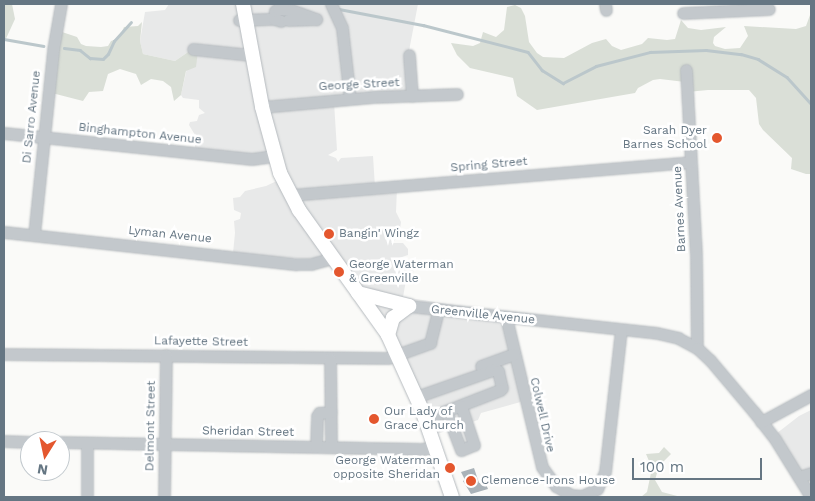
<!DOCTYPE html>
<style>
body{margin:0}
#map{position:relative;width:815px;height:501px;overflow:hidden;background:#fafaf8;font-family:"Work Sans",sans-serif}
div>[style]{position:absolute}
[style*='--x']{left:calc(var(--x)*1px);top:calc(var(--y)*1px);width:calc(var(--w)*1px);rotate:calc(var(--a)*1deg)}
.built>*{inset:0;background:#e8e9e9}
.green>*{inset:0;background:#dadfd7}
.stream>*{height:2.5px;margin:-1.25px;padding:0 1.25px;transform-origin:1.25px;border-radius:1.25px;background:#bbc7cb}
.building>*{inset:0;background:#aab3b9}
.roads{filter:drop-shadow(0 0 1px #b5babe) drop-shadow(0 0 1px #b5babe)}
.minor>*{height:11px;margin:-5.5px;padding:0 5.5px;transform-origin:5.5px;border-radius:5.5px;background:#c3c8cc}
.major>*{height:14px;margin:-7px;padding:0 7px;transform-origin:7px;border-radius:7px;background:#fff}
.dots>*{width:14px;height:14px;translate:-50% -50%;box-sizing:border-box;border:2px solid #fff;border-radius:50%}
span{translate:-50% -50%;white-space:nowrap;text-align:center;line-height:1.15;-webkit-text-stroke:5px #fff;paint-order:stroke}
.street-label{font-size:12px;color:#657683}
.poi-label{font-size:12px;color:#657683}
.right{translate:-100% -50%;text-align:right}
.left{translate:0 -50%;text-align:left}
.frame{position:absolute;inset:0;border:5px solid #657683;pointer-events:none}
.north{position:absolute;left:20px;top:431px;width:50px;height:50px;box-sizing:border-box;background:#fff;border:1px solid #c1c8cd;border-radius:50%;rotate:190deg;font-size:14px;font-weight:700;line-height:20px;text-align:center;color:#657683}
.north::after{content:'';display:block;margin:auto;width:18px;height:22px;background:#e4572e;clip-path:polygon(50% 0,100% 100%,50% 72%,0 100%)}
.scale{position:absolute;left:632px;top:458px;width:130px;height:22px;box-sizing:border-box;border:2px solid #657683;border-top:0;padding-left:6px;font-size:15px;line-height:18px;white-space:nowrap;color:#657683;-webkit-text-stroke:4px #fff;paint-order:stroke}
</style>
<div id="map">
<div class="built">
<div style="clip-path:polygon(169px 4px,418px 4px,409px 51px,412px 93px,334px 102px,337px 150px,328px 155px,336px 158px,338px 162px,341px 158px,373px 156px,375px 187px,397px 188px,396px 212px,401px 222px,399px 237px,391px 243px,403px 243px,408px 249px,408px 255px,396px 259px,400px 263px,414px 267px,413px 273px,407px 275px,403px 297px,505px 313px,524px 401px,481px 413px,478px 420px,431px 436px,406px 369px,325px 259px,270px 257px,233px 253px,235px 233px,234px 221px,240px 219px,241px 213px,234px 210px,233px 198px,240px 197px,245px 191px,266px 186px,281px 179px,274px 158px,195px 150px,195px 135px,189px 125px,190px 122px,197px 121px,199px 115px,205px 113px,199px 108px,199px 100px,183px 98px,181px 95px,191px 50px,175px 61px,143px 54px,140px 41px,145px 12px,165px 10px)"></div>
<div style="clip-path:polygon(811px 410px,811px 473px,800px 478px,772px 437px,799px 416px)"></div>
</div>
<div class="green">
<div style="clip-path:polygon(4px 4px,12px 4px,15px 19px,4px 43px)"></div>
<div style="clip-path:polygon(810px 4px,811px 174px,806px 174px,791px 169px,792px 158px,763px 130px,759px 124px,756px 98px,749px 90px,708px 90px,687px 92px,685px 82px,660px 79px,653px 80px,638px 88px,635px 93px,537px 110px,517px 96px,513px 78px,470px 68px,457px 55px,451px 43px,473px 46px,480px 43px,483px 32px,496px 37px,504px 30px,507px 7px,515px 5px,521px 8px,525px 16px,529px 42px,537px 53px,543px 57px,564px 58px,592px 43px,606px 39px,612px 46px,621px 50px,642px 44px,648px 38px,667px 40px,675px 39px,681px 20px,688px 28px,701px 30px,726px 27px,714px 37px,713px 43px,715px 46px,725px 49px,740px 48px,748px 36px,744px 26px,796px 29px,806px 26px,810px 15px)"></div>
<div style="clip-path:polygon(142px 22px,140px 41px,143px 54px,175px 61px,191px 50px,198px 51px,196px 67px,186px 71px,181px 95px,174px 101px,171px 87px,163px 81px,151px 79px,141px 85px,136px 74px,120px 69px,108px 74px,103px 91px,89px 92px,83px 101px,48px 92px,56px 30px,77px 37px,81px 44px,86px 46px,101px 47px,108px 46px,111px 41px,119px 38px,124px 27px,138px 26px)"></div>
<div style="clip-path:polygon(664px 447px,671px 454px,659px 466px,655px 480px,662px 492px,681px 497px,641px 497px,647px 492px,652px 468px,646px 454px,659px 453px)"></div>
</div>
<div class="stream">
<div style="--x:339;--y:9;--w:86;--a:10.8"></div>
<div style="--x:423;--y:25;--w:108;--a:14.4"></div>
<div style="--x:528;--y:52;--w:23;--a:52"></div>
<div style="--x:542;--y:70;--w:25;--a:32"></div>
<div style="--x:563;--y:83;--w:37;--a:-27"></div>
<div style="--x:596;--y:66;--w:56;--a:-14.5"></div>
<div style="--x:650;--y:52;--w:56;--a:-2"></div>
<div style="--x:706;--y:50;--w:35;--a:7"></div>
<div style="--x:741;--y:54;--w:18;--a:16"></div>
<div style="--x:758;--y:59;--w:34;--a:32"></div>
<div style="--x:787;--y:77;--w:36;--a:48"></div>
<div style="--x:4;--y:39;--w:40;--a:10"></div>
<div style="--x:64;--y:48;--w:16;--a:7"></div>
<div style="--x:80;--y:50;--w:13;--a:39"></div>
<div style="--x:90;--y:58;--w:13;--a:4"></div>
<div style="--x:103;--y:59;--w:7;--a:-45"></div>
<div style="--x:108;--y:54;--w:14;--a:-65"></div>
<div style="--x:114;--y:41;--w:25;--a:-48"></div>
</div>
<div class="building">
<div style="clip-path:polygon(474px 468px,479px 483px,485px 482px,488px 489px,471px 494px,463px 481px,465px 480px,461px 472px)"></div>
</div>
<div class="roads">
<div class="minor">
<div style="--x:331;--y:4;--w:26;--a:65"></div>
<div style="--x:342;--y:28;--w:71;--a:83.6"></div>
<div style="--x:605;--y:4;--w:6;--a:81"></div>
<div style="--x:683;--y:13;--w:86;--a:-2.7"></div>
<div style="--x:239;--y:20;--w:35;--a:-2"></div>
<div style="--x:281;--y:21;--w:7;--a:-164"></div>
<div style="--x:274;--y:19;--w:8;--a:-83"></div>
<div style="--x:275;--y:11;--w:4;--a:-34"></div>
<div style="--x:278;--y:9;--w:13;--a:4"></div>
<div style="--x:291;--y:10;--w:27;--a:20"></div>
<div style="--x:316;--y:19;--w:28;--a:178"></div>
<div style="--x:193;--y:49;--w:58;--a:5.9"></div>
<div style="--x:409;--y:55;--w:41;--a:85.8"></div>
<div style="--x:686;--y:70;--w:186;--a:86.9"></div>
<div style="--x:696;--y:256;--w:92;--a:89.4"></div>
<div style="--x:262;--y:107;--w:111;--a:-5.1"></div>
<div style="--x:373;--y:97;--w:84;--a:-2"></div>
<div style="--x:4;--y:133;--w:249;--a:6"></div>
<div style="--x:252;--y:159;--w:22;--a:-8"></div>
<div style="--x:290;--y:195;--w:402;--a:-4.7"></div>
<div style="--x:4;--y:232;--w:294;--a:6.3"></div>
<div style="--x:296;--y:264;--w:15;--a:0"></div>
<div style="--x:311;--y:264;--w:23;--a:-15"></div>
<div style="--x:34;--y:235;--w:186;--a:-84.1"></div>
<div style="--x:53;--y:50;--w:47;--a:-80.1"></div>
<div style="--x:401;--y:308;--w:8;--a:-14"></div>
<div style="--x:409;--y:306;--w:249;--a:6.2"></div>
<div style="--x:657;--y:333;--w:22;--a:13"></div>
<div style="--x:678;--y:338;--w:21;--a:28"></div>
<div style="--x:697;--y:348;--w:18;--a:43"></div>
<div style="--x:710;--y:360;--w:68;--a:49.8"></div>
<div style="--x:754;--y:412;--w:34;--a:52"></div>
<div style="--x:775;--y:439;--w:68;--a:58.2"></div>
<div style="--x:506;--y:317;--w:154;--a:76.5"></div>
<div style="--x:542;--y:467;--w:24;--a:54"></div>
<div style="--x:556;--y:486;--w:17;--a:31"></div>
<div style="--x:571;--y:495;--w:11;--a:5"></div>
<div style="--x:582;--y:496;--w:17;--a:-25"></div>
<div style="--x:597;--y:489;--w:19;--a:-65"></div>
<div style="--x:605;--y:472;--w:143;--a:-83.6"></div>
<div style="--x:4;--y:354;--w:384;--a:0.6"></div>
<div style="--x:388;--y:358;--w:45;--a:-19.7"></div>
<div style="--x:430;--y:343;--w:34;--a:-76"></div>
<div style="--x:330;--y:359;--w:88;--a:89.3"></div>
<div style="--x:481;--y:366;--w:35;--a:-20"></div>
<div style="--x:416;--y:397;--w:78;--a:-19.4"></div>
<div style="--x:490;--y:371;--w:5;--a:-22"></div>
<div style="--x:495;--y:369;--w:4;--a:34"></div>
<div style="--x:498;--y:371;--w:17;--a:77"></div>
<div style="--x:502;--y:388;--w:3;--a:135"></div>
<div style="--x:500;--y:390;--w:80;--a:158.9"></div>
<div style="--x:446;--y:411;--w:42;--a:69"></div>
<div style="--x:461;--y:450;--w:14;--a:-21"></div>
<div style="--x:474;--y:445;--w:41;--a:-108.4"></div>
<div style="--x:761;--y:422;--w:57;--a:-28.4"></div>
<div style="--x:4;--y:441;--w:26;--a:2"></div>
<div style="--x:60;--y:442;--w:362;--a:1.1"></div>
<div style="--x:422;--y:449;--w:13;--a:-9"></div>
<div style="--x:87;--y:443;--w:54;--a:90"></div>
<div style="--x:316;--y:447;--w:31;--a:-88"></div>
<div style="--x:317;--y:416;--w:4;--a:-56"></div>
<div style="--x:319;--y:413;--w:12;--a:-5"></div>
<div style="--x:799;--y:477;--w:13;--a:-18"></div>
<div style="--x:164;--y:497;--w:142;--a:-89.2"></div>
</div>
<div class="major">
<div style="--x:243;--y:4;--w:105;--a:79.5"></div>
<div style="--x:262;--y:107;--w:68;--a:74.7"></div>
<div style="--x:280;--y:173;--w:42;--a:62.8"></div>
<div style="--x:299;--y:210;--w:153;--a:54.5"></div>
<div style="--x:388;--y:335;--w:82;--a:65.6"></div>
<div style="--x:422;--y:410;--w:92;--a:71"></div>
<div style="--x:358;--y:293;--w:53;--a:14.3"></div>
<div style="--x:388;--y:335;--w:18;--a:-74"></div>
<div style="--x:393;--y:318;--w:20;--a:-37"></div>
</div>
</div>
<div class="dots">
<div style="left:717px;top:138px;background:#e4572e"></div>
<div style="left:329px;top:234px;background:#e4572e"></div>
<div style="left:339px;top:272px;background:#e4572e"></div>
<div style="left:374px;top:419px;background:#e4572e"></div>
<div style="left:450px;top:468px;background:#e4572e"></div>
<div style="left:471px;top:481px;background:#e4572e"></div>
</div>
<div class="street-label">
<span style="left:359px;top:85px;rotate:-3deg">George Street</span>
<span style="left:32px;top:117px;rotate:-84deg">Di Sarro Avenue</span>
<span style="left:140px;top:134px;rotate:6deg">Binghampton Avenue</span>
<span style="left:489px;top:165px;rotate:-5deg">Spring Street</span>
<span style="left:680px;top:209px;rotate:-93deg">Barnes Avenue</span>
<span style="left:170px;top:235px;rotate:6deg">Lyman Avenue</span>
<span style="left:483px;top:315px;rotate:6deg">Greenville Avenue</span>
<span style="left:201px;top:342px;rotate:1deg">Lafayette Street</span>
<span style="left:542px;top:415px;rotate:77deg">Colwell Drive</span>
<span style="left:151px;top:426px;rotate:-89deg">Delmont Street</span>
<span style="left:248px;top:432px;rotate:1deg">Sheridan Street</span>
</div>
<div class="poi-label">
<span class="right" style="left:707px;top:138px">Sarah Dyer<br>Barnes School</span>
<span class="left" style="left:339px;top:234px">Bangin' Wingz</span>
<span class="left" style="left:349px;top:272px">George Waterman<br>&amp; Greenville</span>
<span class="left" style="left:384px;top:419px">Our Lady of<br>Grace Church</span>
<span class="right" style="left:440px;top:468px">George Waterman<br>opposite Sheridan</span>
<span class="left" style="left:481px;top:481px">Clemence-Irons House</span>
</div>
<div class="frame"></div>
<div class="north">N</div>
<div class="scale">100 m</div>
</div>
